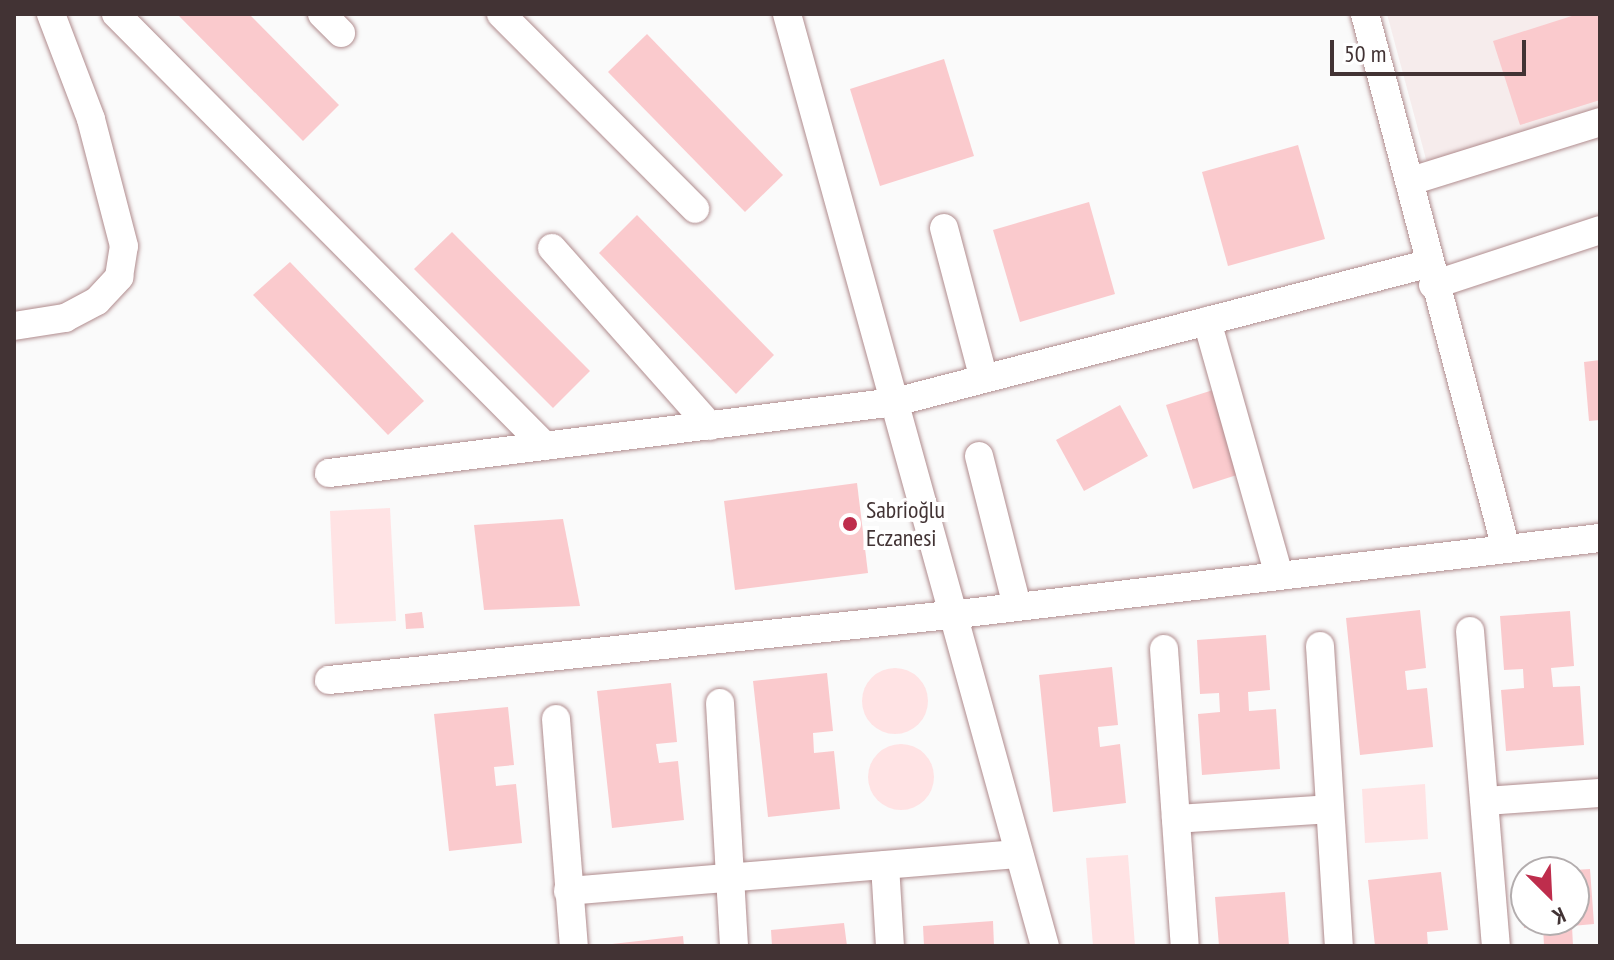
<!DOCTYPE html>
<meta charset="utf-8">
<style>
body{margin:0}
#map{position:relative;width:1614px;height:960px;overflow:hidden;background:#fafafa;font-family:"PT Sans Narrow",sans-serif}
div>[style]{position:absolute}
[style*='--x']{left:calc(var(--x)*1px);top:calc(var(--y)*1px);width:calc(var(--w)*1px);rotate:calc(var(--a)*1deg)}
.built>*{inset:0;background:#f6ecec}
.green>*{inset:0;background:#ffe3e4}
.round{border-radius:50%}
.building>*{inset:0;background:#facacd}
.roads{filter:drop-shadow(0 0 2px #b08c8e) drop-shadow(0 0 2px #b08c8e)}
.minor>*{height:28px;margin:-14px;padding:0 14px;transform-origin:14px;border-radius:14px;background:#fff}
.dots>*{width:22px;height:22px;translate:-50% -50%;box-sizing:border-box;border:4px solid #fff;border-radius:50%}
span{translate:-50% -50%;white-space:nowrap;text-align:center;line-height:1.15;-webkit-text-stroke:8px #fff;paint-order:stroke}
.poi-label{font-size:24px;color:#423334}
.left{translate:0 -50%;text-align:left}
.frame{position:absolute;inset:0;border:16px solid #423334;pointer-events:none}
.north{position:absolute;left:1510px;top:856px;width:80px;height:80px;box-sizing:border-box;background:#fff;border:2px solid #b3adae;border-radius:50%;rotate:156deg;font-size:22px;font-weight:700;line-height:32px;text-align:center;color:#423334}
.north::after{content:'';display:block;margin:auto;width:28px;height:36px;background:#be2d4c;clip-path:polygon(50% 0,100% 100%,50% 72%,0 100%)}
.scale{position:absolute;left:1330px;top:40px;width:196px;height:36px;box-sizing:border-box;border:4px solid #423334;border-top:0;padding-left:10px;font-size:24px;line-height:28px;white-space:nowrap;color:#423334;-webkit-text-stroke:6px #fff;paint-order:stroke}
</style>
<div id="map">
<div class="built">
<div style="clip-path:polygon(1387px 14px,1600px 14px,1600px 113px,1427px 163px)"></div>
</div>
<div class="green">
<div style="clip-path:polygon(390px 508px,396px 621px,335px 624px,330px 511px)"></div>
<div class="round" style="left:862px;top:668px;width:66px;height:66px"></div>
<div class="round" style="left:868px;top:744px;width:66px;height:66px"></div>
<div style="clip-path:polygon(1425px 784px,1428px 839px,1365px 843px,1362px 789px)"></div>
<div style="clip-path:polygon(1128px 855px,1135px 946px,1093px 946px,1086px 858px)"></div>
</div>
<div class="building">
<div style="clip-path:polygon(177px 14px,249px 14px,339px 105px,303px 141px)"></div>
<div style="clip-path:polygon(1578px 14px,1600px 14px,1600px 100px,1520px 125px,1493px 41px)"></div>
<div style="clip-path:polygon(647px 34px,783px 175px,745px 212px,608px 72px)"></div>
<div style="clip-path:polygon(944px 59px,974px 156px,880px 186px,850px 89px)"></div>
<div style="clip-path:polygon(1298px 145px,1325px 239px,1228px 266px,1202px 172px)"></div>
<div style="clip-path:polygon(1089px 202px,1115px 294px,1020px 322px,993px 230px)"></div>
<div style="clip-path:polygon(637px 215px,774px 355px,736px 394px,599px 253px)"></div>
<div style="clip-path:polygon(452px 232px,590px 371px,553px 408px,414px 269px)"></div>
<div style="clip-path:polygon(290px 262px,424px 401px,388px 435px,253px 295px)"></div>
<div style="clip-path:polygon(1600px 360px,1600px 420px,1589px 421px,1584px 362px)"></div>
<div style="clip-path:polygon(1213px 390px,1240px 474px,1193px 489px,1166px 405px)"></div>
<div style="clip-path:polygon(1120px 405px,1148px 456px,1084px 491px,1056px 440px)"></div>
<div style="clip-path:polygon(857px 483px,868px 573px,735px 590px,724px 501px)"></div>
<div style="clip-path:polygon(563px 519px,580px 606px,484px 610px,474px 525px)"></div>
<div style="clip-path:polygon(1420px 610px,1426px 668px,1405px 671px,1407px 690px,1427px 688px,1433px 747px,1360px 755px,1346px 618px)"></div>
<div style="clip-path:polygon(1570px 611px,1574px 666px,1551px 668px,1553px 687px,1580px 686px,1584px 745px,1506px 751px,1501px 690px,1524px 688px,1523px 669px,1504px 670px,1500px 616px)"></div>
<div style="clip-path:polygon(422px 612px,424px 628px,406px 629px,405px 614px)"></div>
<div style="clip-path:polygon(1266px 635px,1270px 690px,1248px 692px,1249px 711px,1276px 709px,1280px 769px,1202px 775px,1198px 714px,1220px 712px,1219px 693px,1200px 694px,1197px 640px)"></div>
<div style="clip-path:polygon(1112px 667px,1118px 725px,1098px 727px,1100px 747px,1120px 744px,1126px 803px,1053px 812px,1039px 675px)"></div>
<div style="clip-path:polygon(827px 673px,833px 731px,813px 733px,814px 753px,834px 751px,840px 809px,768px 817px,753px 681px)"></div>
<div style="clip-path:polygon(671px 683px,677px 742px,656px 744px,659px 763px,678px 761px,684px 820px,612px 828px,597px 691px)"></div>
<div style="clip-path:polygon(508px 707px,514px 765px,494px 767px,496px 786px,516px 784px,522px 843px,449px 851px,434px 714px)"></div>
<div style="clip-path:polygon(1590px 869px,1594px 924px,1572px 926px,1573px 946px,1544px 946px,1543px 926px,1524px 928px,1520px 874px,1526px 873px,1526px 920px,1574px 920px,1574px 870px)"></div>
<div style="clip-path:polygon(1441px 872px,1448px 930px,1427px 932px,1428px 946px,1375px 946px,1368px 880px)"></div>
<div style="clip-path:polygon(1285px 892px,1289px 946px,1219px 946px,1215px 897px)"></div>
<div style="clip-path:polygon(993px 921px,994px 946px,924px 946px,923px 926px)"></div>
<div style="clip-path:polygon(844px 923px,847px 946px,772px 946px,771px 930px)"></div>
<div style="clip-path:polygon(683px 936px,684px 946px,612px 946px,612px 944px)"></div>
</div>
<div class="roads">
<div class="minor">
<div style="--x:116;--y:14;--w:609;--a:45.2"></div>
<div style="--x:322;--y:14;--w:27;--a:45"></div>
<div style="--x:501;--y:14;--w:275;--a:45.1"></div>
<div style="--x:787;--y:14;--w:967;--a:74.53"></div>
<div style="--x:1365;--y:14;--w:549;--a:75.23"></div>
<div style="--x:1411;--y:181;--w:198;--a:-17.3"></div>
<div style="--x:944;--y:228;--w:156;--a:75.2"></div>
<div style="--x:552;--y:248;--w:238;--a:48.4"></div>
<div style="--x:1433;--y:285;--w:176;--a:-18.2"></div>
<div style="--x:1207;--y:321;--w:261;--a:74.2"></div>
<div style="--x:14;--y:326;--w:52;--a:-8.9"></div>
<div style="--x:65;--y:318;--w:36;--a:-28"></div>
<div style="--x:97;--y:301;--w:33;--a:-47"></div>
<div style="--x:119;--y:277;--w:31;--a:-81"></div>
<div style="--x:124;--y:246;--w:131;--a:-104.6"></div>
<div style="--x:91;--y:119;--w:112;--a:-110.9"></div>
<div style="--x:979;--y:456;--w:155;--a:75.8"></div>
<div style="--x:329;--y:473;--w:570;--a:-7.15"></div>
<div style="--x:895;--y:402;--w:550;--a:-14.54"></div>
<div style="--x:1470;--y:631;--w:316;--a:85.3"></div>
<div style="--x:1320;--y:646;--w:301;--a:86.4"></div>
<div style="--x:1164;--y:649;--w:298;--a:86"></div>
<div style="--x:329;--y:680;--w:624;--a:-5.98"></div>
<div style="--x:950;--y:615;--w:655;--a:-6.76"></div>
<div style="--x:720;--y:703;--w:243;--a:86.7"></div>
<div style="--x:556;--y:719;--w:228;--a:85.5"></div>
<div style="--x:1485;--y:801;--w:115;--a:-4"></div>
<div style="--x:1176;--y:819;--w:154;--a:-3.7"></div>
<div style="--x:885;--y:865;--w:81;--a:86.5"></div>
<div style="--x:568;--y:891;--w:452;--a:-4.7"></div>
</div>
</div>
<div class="dots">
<div style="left:850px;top:524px;background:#be2d4c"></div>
</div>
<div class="poi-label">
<span class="left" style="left:866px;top:524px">Sabrioğlu<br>Eczanesi</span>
</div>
<div class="frame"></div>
<div class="north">K</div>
<div class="scale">50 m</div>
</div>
